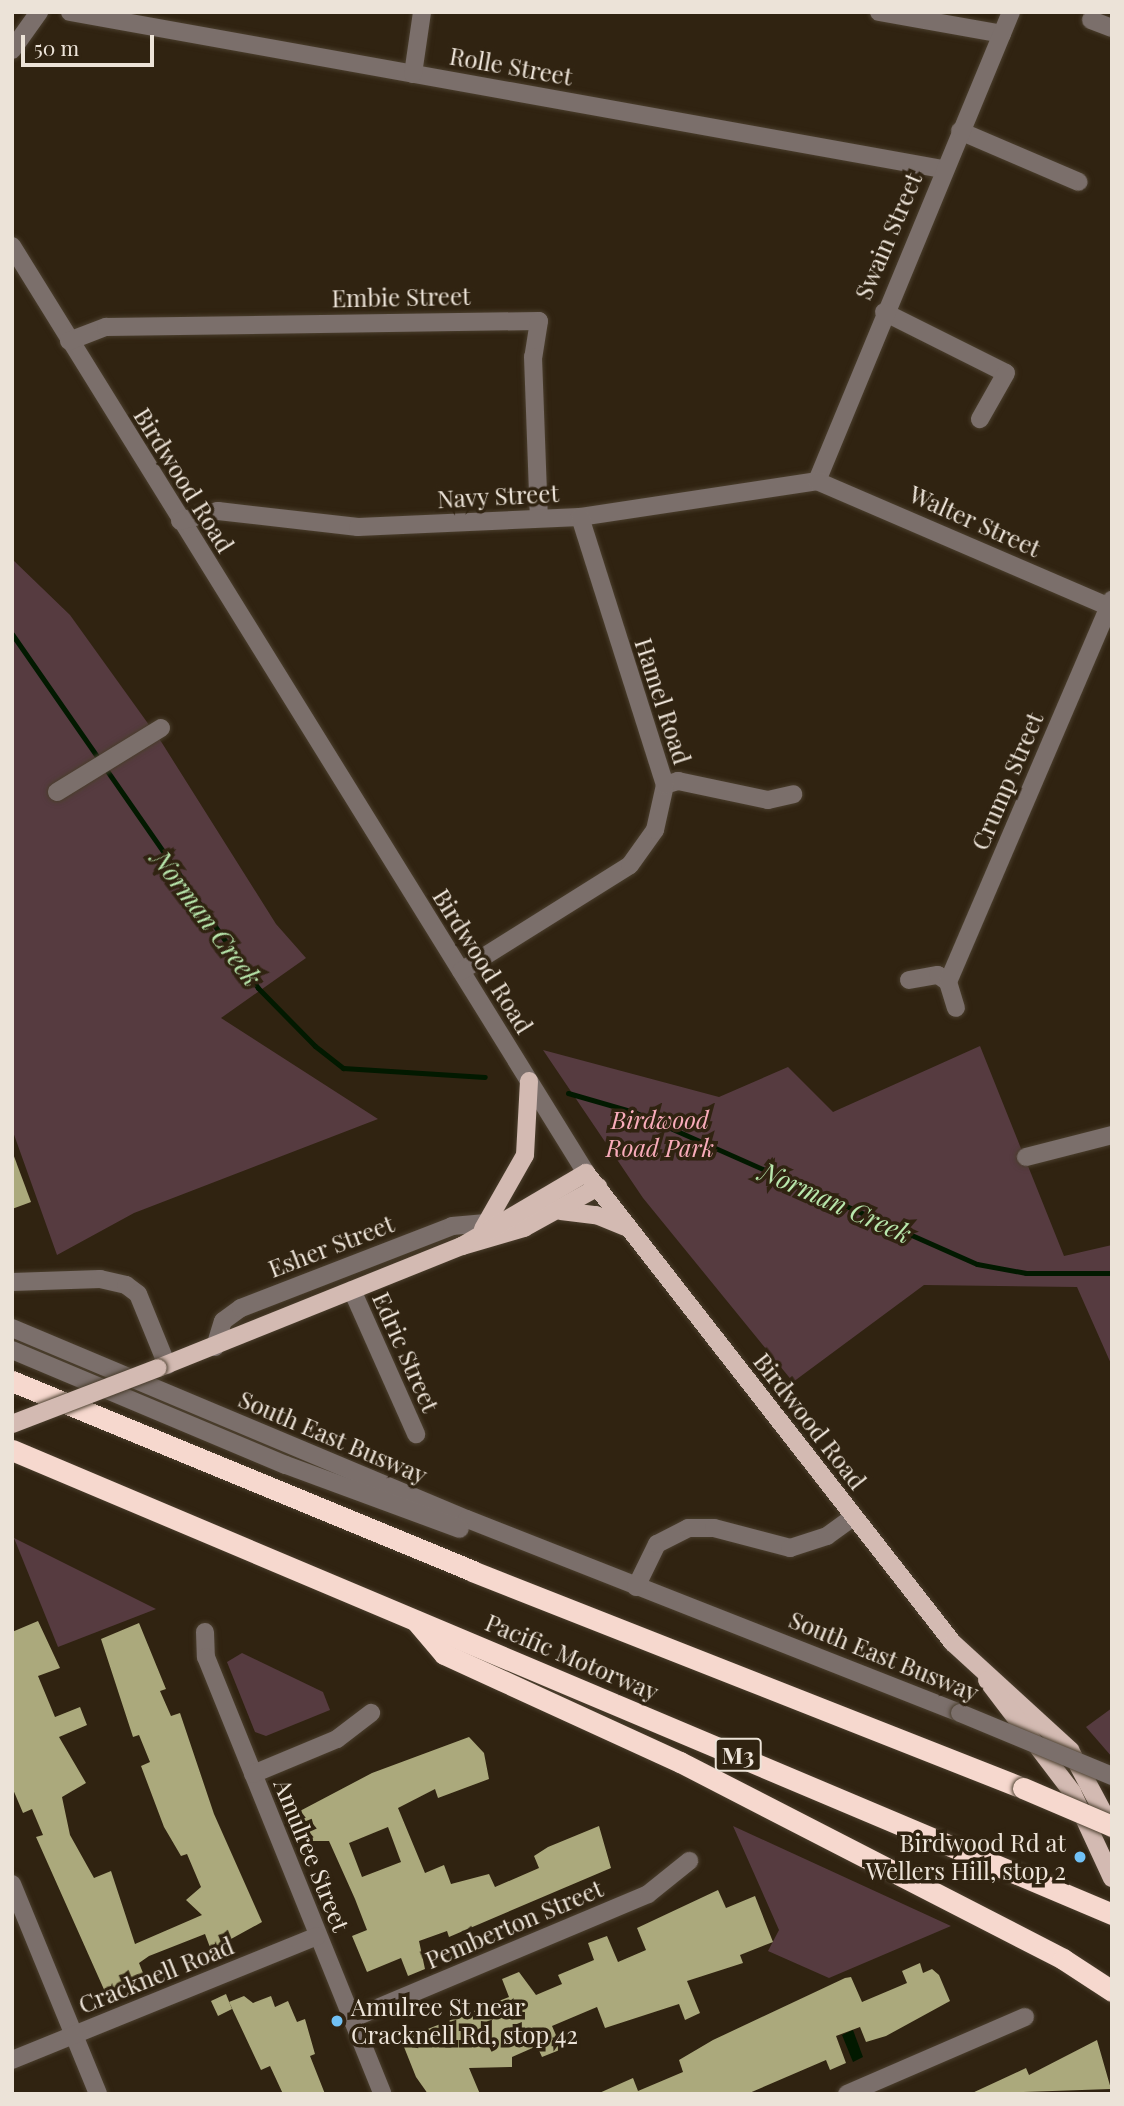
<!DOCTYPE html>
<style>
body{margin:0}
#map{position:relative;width:1124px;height:2106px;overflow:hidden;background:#302311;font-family:"Playfair Display",serif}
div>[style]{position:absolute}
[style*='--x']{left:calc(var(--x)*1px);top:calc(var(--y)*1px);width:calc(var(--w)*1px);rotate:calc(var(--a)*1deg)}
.green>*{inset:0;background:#563b40}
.water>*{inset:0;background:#021900}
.stream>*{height:5px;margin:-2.5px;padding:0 2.5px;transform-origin:2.5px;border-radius:2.5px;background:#021900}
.building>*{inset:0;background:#aba97c}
.roads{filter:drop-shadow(0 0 2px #4a3e2d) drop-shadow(0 0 2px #4a3e2d)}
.minor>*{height:18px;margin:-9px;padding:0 9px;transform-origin:9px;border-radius:9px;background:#7b6f6b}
.major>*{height:18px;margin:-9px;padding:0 9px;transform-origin:9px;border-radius:9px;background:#d3bab2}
.highway>*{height:21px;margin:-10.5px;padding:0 10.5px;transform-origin:10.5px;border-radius:10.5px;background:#f6d8ce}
.bridges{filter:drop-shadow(0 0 2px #4a3e2d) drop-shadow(0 0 2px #4a3e2d)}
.minor-bridge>*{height:18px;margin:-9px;padding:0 9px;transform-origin:9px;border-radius:9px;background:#7b6f6b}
.major-bridge>*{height:18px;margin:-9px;padding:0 9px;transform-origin:9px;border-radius:9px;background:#d3bab2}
.highway-bridge>*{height:21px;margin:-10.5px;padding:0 10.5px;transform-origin:10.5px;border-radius:10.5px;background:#f6d8ce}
.dots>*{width:19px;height:19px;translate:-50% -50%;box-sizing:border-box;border:4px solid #302311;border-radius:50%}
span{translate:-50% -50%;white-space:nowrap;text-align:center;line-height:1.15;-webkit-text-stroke:7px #302311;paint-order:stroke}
.shield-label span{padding:2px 5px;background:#302311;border:2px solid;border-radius:5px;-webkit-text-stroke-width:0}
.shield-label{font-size:23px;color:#ece3d8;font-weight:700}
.street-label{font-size:24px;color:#ece3d8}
.park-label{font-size:24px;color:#faacbb;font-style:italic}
.poi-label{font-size:24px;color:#ece3d8}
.right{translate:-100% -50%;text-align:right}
.left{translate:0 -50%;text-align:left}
.water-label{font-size:26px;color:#b8e7ac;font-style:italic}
.frame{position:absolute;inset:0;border:14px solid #ece3d8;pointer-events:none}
.scale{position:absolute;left:21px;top:35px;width:133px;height:32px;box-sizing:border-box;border:4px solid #ece3d8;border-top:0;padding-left:9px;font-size:21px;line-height:24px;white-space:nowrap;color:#ece3d8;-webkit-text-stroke:5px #302311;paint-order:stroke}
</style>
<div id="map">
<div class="green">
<div style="clip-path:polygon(12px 559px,70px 615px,162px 743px,276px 924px,306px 958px,221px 1018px,378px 1119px,134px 1213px,57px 1255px,12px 1129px)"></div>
<div style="clip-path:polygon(980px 1046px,1064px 1256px,1112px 1245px,1112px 1366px,1077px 1287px,924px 1285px,793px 1382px,643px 1198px,543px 1050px,719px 1097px,788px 1067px,833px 1112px)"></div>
<div style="clip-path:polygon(14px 1538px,156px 1609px,58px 1647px)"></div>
<div style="clip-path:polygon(242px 1653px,323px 1692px,330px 1710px,266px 1736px,255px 1732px,227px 1662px)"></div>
<div style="clip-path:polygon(1112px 1708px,1112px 1757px,1086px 1727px)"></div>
<div style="clip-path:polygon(733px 1826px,951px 1926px,829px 1978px,768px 1951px,779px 1930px)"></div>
</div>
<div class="water">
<div style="clip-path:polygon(853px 2030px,863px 2057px,853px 2062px,842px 2035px)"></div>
</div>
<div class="stream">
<div style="--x:12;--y:634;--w:431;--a:55.2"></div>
<div style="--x:258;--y:988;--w:81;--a:45.5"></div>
<div style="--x:315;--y:1046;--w:36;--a:38"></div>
<div style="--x:343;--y:1068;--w:142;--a:3.6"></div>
<div style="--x:568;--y:1093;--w:69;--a:16.1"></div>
<div style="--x:634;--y:1112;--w:375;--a:23.9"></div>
<div style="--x:977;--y:1264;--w:50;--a:10.4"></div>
<div style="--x:1026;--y:1273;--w:86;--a:0"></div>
</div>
<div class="building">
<div style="clip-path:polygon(12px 1151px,31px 1202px,12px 1209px)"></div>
<div style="clip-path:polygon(38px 1621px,60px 1668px,38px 1676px,55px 1717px,80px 1707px,87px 1725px,59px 1737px,86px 1783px,62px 1797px,70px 1835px,94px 1878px,111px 1871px,135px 1944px,202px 1915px,186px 1900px,201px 1887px,187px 1854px,181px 1856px,164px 1827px,141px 1766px,150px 1762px,139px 1735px,133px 1737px,101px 1639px,139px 1623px,166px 1689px,160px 1691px,171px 1716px,180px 1713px,214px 1814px,262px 1922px,211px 1950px,205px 1934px,149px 1956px,139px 1963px,145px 1978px,106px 1994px,36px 1837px,43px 1835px,32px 1809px,23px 1813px,12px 1787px,12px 1632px)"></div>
<div style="clip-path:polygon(evenodd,469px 1737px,484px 1753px,489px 1779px,438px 1798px,435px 1789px,398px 1808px,425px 1873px,444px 1865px,451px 1884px,489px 1874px,495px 1887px,539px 1868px,534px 1856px,548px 1847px,599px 1826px,611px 1868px,449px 1937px,447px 1931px,419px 1941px,425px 1969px,408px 1976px,401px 1958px,367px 1972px,352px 1936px,367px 1930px,355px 1899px,329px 1841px,311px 1841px,298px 1812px,372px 1773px,469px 1737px,388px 1827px,401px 1862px,362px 1877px,349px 1843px,388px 1827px)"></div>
<div style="clip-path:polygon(718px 1890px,726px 1908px,755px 1896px,773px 1942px,740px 1955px,743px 1963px,687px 1981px,700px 2013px,685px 2020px,679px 2004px,605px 2028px,597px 2007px,552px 2026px,562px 2049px,542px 2057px,537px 2046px,512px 2057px,512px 2067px,469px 2068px,480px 2094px,428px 2094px,416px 2077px,404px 2047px,413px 2044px,410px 2036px,509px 1997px,502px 1979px,519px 1972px,536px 1995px,562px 1984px,558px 1975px,594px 1960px,588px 1943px,607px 1936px,618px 1962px,646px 1950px,637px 1928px)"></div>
<div style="clip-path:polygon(920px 1963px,923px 1973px,932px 1969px,939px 1975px,950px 2001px,886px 2036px,866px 2042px,860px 2027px,836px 2036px,846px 2063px,830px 2070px,826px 2060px,747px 2094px,597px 2094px,633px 2078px,638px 2091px,683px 2072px,679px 2060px,713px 2040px,845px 1978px,851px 1977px,862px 2002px,907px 1983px,902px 1971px)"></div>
<div style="clip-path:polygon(226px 1994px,232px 2009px,218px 2016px,211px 2001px)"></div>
<div style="clip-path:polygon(244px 1996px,253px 2003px,271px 1996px,275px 2007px,288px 2001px,297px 2022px,305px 2019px,315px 2054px,310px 2056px,325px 2094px,283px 2094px,270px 2066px,261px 2070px,229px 2002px)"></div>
<div style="clip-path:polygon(1097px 2040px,1111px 2089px,970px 2094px,1026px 2068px,1029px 2075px)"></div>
</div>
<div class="roads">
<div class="minor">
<div style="--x:70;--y:12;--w:887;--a:10.2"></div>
<div style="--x:879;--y:12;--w:125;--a:10.1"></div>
<div style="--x:1091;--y:20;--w:22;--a:21"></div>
<div style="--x:12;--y:50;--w:47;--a:-54.6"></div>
<div style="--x:413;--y:74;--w:63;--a:-81.7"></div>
<div style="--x:960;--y:131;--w:129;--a:23.2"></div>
<div style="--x:12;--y:246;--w:1090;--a:58.23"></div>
<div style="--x:884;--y:312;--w:136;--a:26.6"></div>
<div style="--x:1006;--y:373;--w:53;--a:119.5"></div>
<div style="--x:69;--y:341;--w:40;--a:-21"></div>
<div style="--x:106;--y:327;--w:433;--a:-0.8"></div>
<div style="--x:539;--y:321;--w:36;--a:99"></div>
<div style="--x:533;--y:357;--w:161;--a:87.9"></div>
<div style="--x:817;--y:481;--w:508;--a:-67.53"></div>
<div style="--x:180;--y:521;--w:39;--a:-15"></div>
<div style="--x:218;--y:511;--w:141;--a:6.5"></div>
<div style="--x:358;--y:527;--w:222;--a:-2.6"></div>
<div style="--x:580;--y:517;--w:240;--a:-8.6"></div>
<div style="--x:817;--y:481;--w:321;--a:23.3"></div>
<div style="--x:665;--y:785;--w:14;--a:-17"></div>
<div style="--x:678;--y:781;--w:92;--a:11.9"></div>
<div style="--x:768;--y:800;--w:26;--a:-13"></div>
<div style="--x:57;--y:792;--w:122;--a:-31.6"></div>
<div style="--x:461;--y:971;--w:199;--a:-32.1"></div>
<div style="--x:630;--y:865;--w:43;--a:-54.5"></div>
<div style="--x:655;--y:830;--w:46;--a:-77.5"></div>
<div style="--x:665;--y:785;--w:281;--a:-107.6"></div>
<div style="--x:909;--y:980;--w:29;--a:-10"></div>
<div style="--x:938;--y:975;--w:12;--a:35"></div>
<div style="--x:948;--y:982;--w:27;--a:73"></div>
<div style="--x:948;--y:982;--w:416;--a:-66.8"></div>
<div style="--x:1026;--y:1157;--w:89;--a:-14.3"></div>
<div style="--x:12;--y:1282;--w:88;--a:-2"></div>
<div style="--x:100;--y:1279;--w:27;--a:13"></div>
<div style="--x:126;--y:1285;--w:15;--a:37"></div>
<div style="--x:138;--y:1294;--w:77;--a:67.8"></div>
<div style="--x:352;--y:1290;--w:158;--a:66"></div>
<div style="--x:12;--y:1328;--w:493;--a:22.8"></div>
<div style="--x:467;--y:1519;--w:530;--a:21.48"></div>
<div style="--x:215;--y:1347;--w:27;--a:-73"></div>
<div style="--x:223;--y:1321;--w:22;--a:-36"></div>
<div style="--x:241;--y:1308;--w:226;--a:-21.2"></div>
<div style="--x:452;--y:1226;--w:34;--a:-5"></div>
<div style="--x:12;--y:1350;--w:297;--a:22.8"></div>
<div style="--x:286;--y:1465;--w:185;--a:20.2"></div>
<div style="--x:636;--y:1587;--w:48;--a:-64"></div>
<div style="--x:657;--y:1544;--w:35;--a:-27"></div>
<div style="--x:688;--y:1528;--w:26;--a:0"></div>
<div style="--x:714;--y:1528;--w:79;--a:14.7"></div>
<div style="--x:790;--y:1548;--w:39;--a:-18"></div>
<div style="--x:827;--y:1536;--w:32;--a:-36"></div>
<div style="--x:205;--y:1632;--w:25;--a:88"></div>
<div style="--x:206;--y:1657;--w:471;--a:68"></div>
<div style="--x:253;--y:1774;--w:91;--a:-22.6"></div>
<div style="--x:337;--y:1739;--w:43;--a:-37.4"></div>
<div style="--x:12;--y:1884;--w:227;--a:67.7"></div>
<div style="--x:351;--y:2019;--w:322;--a:-22.8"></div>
<div style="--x:648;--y:1894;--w:53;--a:-38.8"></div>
<div style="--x:12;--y:2060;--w:329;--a:-22.1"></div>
<div style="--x:847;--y:2094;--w:194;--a:-23.4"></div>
</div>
<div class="major">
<div style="--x:561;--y:1211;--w:35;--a:7"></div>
<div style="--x:596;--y:1215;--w:31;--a:22"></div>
<div style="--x:483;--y:1229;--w:85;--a:-60.4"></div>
<div style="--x:525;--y:1155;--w:74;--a:-86.9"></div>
<div style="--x:462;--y:1246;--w:65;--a:-16.2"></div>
<div style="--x:524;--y:1228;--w:85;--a:-29"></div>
<div style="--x:158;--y:1368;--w:328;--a:-21.9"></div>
<div style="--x:462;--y:1246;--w:144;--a:-30.5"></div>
<div style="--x:586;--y:1173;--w:596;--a:52.02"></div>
<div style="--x:953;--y:1643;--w:159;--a:42.4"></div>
<div style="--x:1070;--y:1750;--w:89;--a:62"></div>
<div style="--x:987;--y:1680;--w:141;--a:52.8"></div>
<div style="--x:1072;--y:1792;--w:95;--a:65.1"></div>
</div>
<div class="highway">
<div style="--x:12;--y:1381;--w:498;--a:22.4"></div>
<div style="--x:472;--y:1571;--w:592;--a:21.5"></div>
<div style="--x:12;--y:1450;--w:1194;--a:22.87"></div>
<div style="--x:416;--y:1621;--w:43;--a:49.7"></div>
<div style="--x:444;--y:1654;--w:260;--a:24.6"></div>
<div style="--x:680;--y:1762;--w:431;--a:27.2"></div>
<div style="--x:1063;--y:1959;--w:59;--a:33.1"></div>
</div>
</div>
<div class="bridges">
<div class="minor-bridge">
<div style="--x:960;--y:1713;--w:165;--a:22.5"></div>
</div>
<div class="major-bridge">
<div style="--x:12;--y:1424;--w:156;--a:-21"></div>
</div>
<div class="highway-bridge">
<div style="--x:1023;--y:1788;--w:97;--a:23.1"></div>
</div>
</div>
<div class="dots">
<div style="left:1080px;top:1857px;background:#71c1f5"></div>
<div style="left:337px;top:2021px;background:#71c1f5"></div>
</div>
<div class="shield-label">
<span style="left:738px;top:1755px">M3</span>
</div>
<div class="street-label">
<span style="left:511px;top:66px;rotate:10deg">Rolle Street</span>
<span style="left:888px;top:236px;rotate:-67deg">Swain Street</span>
<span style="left:401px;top:297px;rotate:-1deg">Embie Street</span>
<span style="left:184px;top:480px;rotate:58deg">Birdwood Road</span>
<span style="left:498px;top:496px;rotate:-3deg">Navy Street</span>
<span style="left:975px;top:521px;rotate:24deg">Walter Street</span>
<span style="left:663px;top:701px;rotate:72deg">Hamel Road</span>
<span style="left:1007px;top:781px;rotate:-67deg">Crump Street</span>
<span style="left:483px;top:961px;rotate:58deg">Birdwood Road</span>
<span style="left:331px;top:1246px;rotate:-21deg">Esher Street</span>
<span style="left:406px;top:1352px;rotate:66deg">Edric Street</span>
<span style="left:810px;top:1421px;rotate:52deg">Birdwood Road</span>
<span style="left:333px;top:1437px;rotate:23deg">South East Busway</span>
<span style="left:884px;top:1656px;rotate:22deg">South East Busway</span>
<span style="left:572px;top:1657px;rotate:23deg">Pacific Motorway</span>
<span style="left:312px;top:1855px;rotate:68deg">Amulree Street</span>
<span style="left:514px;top:1924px;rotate:-23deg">Pemberton Street</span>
<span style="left:156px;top:1975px;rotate:-22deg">Cracknell Road</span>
</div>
<div class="park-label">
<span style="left:660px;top:1134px">Birdwood<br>Road Park</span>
</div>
<div class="poi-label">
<span class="right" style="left:1066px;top:1857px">Birdwood Rd at<br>Wellers Hill, stop 2</span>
<span class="left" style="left:351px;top:2021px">Amulree St near<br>Cracknell Rd, stop 42</span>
</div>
<div class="water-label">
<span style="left:207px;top:918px;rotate:53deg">Norman Creek</span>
<span style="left:836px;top:1202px;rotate:24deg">Norman Creek</span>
</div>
<div class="frame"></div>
<div class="scale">50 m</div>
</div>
